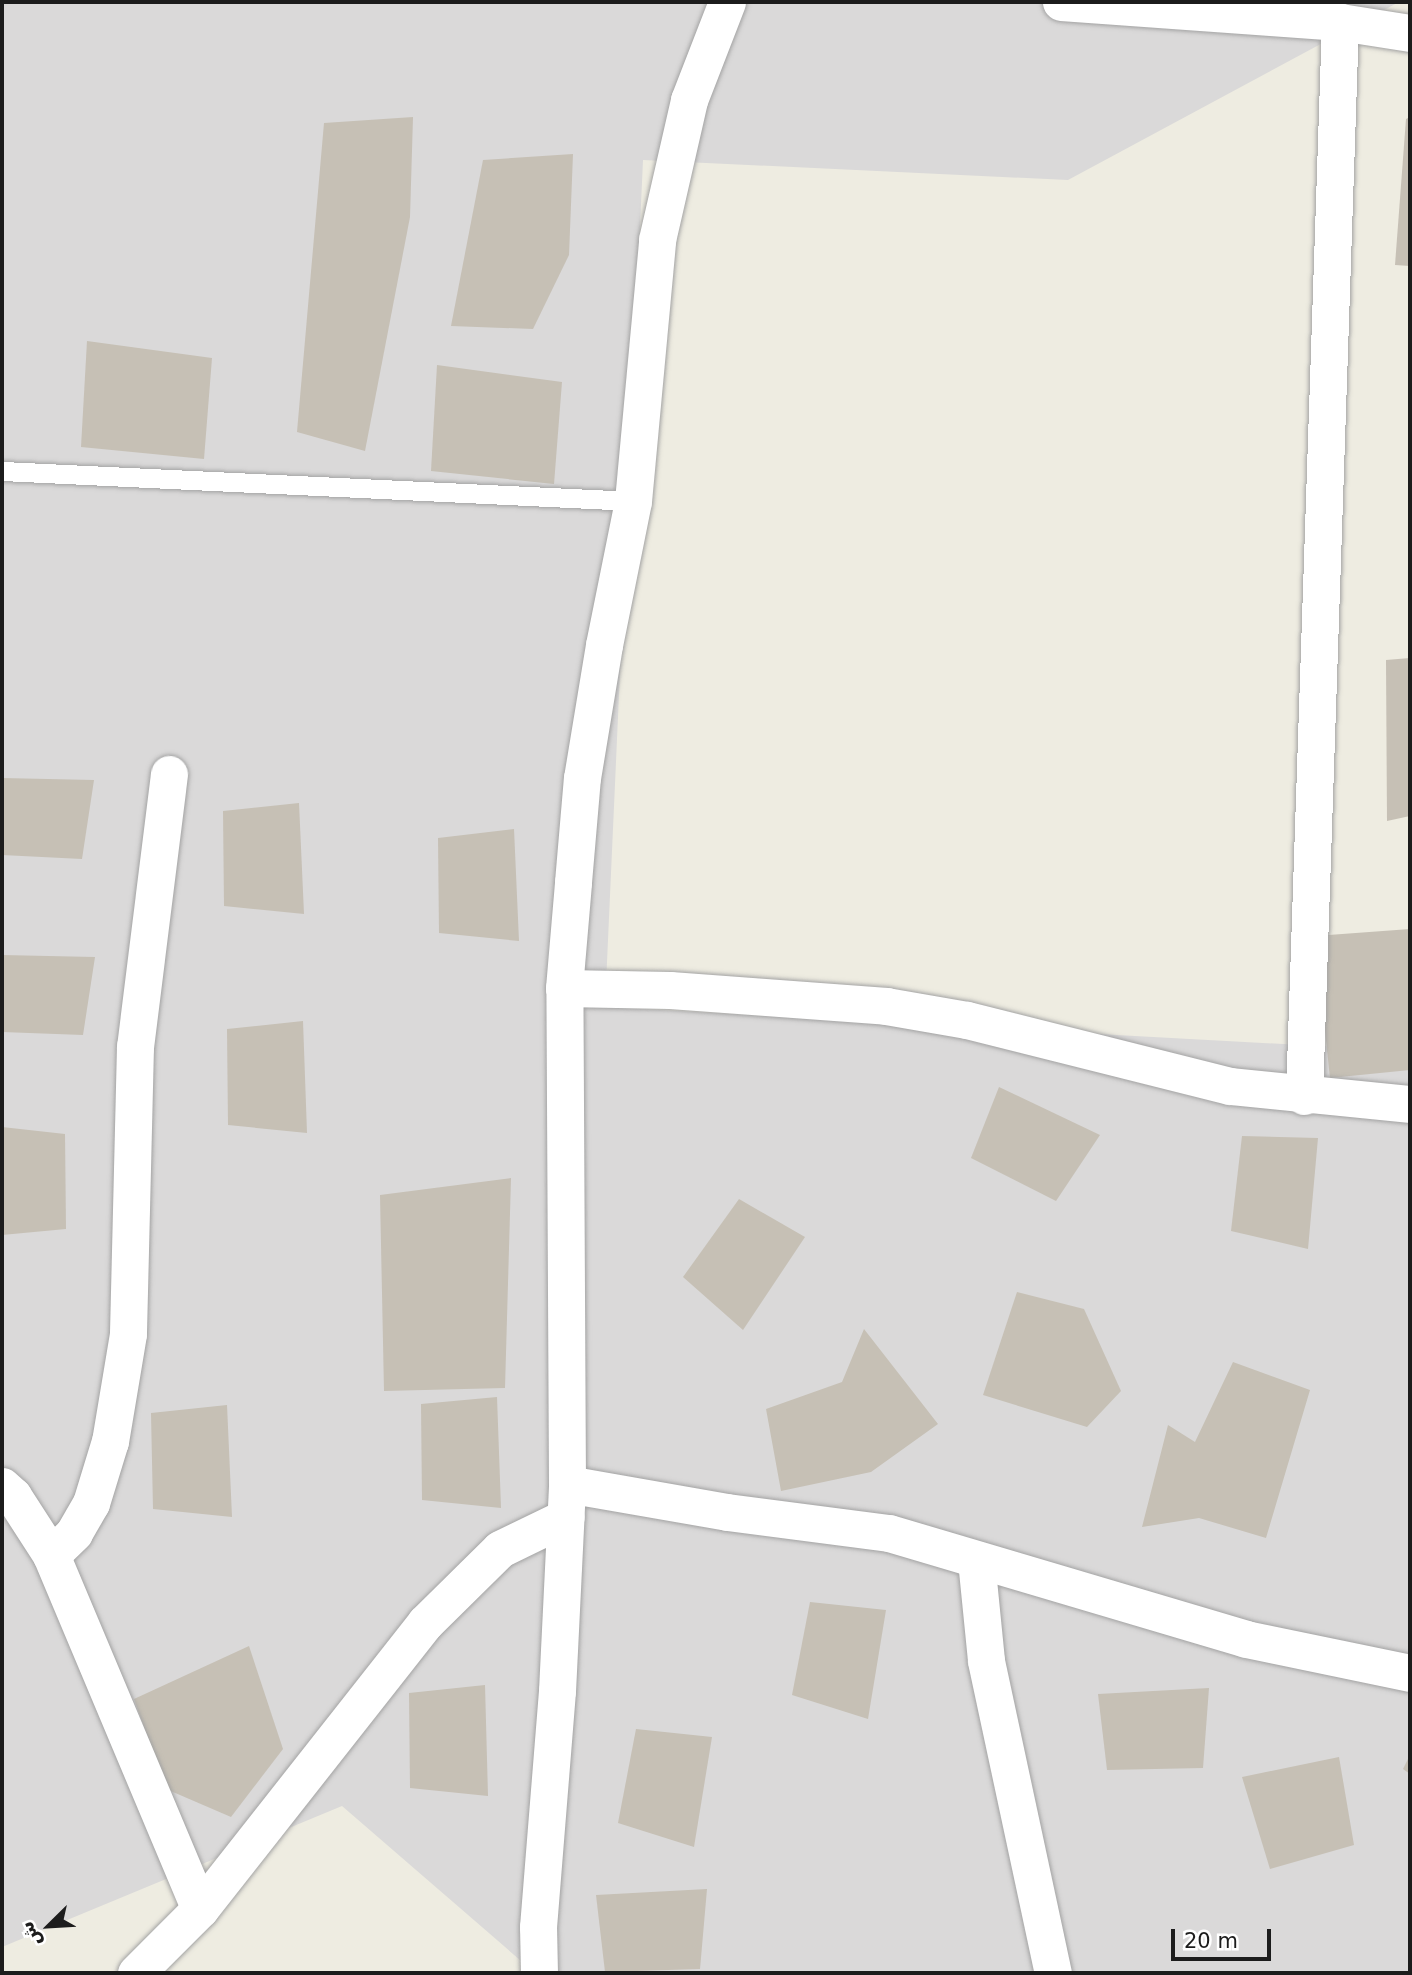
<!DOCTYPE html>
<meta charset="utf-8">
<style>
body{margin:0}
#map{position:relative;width:1412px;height:1975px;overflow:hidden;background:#eeece1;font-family:"DejaVu Sans","Noto Naskh Arabic",sans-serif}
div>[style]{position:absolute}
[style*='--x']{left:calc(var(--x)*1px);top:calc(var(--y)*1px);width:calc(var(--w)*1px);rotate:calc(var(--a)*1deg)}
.residential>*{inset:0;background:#dad9d9}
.building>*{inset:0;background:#c6c0b5}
.roads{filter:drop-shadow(0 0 2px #a3a3a3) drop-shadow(0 0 2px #a3a3a3)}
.service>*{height:19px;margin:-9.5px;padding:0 9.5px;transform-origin:9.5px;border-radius:9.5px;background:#fff}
.minor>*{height:37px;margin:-18.5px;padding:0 18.5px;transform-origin:18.5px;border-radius:18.5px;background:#fff}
span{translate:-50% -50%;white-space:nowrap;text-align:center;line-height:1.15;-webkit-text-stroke:5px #fff;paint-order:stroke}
.frame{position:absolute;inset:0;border:4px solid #1c1c1c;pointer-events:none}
.north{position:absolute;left:14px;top:1891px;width:70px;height:70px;-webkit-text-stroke:5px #fff;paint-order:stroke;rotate:246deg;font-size:19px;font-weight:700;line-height:28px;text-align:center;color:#1c1c1c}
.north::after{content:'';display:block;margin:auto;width:24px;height:32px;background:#1c1c1c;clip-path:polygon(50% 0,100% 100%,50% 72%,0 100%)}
.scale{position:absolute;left:1171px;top:1929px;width:100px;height:32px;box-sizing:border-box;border:4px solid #1c1c1c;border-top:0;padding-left:9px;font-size:21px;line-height:24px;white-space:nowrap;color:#1c1c1c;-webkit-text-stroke:5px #fff;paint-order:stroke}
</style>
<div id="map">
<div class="residential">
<div style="clip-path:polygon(2px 2px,1399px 2px,1068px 180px,643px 160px,605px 1007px,1410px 1051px,1410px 1973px,535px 1973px,342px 1806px,2px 1947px)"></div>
</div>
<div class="building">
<div style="clip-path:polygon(413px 117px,410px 217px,365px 451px,297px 432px,324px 123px)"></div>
<div style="clip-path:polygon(1410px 117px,1410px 266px,1395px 265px,1406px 119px)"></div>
<div style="clip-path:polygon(573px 154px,569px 255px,533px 329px,451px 326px,483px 160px)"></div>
<div style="clip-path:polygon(87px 341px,212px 358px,204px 459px,81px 447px)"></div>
<div style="clip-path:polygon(437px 365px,562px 382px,554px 484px,431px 471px)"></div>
<div style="clip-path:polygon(1410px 658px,1410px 816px,1387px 821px,1386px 660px)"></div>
<div style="clip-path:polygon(2px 778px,94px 780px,82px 859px,2px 855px)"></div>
<div style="clip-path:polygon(299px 803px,304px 914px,224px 906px,223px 811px)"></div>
<div style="clip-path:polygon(514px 829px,519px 941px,439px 933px,438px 838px)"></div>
<div style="clip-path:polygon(1410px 929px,1410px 1070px,1330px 1078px,1315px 936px)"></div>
<div style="clip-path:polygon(2px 955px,95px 957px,83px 1035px,2px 1032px)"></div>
<div style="clip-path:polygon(303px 1021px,307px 1133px,228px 1125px,227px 1029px)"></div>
<div style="clip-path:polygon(999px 1087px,1100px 1135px,1056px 1201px,971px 1158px)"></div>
<div style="clip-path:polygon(2px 1127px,65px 1134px,66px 1229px,2px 1235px)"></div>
<div style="clip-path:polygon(1242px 1136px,1318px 1138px,1308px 1249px,1231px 1231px)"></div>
<div style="clip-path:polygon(511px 1178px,505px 1388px,384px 1391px,380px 1195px)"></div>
<div style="clip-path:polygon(739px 1199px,805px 1237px,743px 1330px,683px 1277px)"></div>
<div style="clip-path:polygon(1017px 1292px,1084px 1309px,1121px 1391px,1087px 1427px,983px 1395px)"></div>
<div style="clip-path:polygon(864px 1329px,938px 1424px,871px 1472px,781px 1491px,766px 1409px,842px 1382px)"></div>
<div style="clip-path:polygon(1233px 1362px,1310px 1390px,1266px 1538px,1199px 1518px,1142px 1527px,1168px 1425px,1195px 1442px)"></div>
<div style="clip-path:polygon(497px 1397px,501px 1508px,422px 1500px,421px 1404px)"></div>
<div style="clip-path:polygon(227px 1405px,232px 1517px,153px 1509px,151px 1413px)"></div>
<div style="clip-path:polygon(810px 1602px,886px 1610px,868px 1719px,792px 1695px)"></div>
<div style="clip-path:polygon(249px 1646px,283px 1749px,231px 1817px,166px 1789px,134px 1699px)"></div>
<div style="clip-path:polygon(485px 1685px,488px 1796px,410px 1788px,409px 1693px)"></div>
<div style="clip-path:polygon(1209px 1688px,1203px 1768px,1107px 1770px,1098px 1694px)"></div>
<div style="clip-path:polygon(636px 1729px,712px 1737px,694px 1847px,618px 1823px)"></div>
<div style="clip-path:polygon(1410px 1755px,1410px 1774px,1403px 1769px)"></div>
<div style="clip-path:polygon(1339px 1757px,1354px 1845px,1270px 1869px,1242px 1777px)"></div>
<div style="clip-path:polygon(707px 1889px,700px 1969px,605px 1972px,596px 1895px)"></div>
</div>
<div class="roads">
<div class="service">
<div style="--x:2;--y:471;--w:632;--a:2.72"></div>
</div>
<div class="minor">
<div style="--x:1061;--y:2;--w:280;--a:4.1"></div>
<div style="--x:1340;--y:22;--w:71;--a:8.9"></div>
<div style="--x:169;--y:774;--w:274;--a:97.1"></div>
<div style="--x:135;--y:1046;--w:288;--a:91.4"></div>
<div style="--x:128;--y:1334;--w:109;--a:99.5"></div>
<div style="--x:110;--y:1441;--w:65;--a:107"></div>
<div style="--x:91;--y:1503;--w:34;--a:120"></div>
<div style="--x:74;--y:1533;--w:32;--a:136"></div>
<div style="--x:51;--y:1555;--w:384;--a:67.2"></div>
<div style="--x:564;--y:988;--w:106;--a:1.1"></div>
<div style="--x:670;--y:990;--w:217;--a:4.2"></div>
<div style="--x:886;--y:1006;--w:82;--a:9.8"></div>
<div style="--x:967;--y:1020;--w:271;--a:14.1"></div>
<div style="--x:1230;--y:1086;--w:181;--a:5.7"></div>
<div style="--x:1304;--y:1096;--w:1075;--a:-88.08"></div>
<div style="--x:567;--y:1484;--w:162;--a:9.9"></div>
<div style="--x:727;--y:1512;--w:163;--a:7.4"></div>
<div style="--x:889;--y:1533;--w:372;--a:16.5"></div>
<div style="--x:1246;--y:1639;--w:167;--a:11.7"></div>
<div style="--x:2;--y:1486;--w:15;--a:42"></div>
<div style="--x:13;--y:1496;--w:70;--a:57.2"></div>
<div style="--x:976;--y:1560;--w:101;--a:84.3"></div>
<div style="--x:986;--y:1661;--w:319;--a:77.9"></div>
<div style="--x:136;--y:1973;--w:91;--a:-45"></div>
<div style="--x:200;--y:1909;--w:364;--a:-51.8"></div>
<div style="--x:425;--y:1623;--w:105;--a:-44.6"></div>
<div style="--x:500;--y:1549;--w:73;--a:-25.9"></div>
<div style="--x:539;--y:1973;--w:46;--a:-91.2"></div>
<div style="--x:538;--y:1927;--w:237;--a:-85.4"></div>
<div style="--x:557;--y:1691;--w:207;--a:-87.2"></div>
<div style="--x:567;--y:1484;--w:496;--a:-90.3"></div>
<div style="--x:564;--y:988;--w:106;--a:-85.1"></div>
<div style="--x:573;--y:882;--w:104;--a:-85.1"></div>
<div style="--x:582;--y:778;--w:135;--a:-80.6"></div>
<div style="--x:604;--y:645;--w:147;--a:-78.6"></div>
<div style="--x:633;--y:501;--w:262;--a:-84.7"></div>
<div style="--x:657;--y:240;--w:144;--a:-77.1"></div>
<div style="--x:689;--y:100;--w:105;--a:-68.8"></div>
</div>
</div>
<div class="frame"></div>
<div class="north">ش</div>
<div class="scale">20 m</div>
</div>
